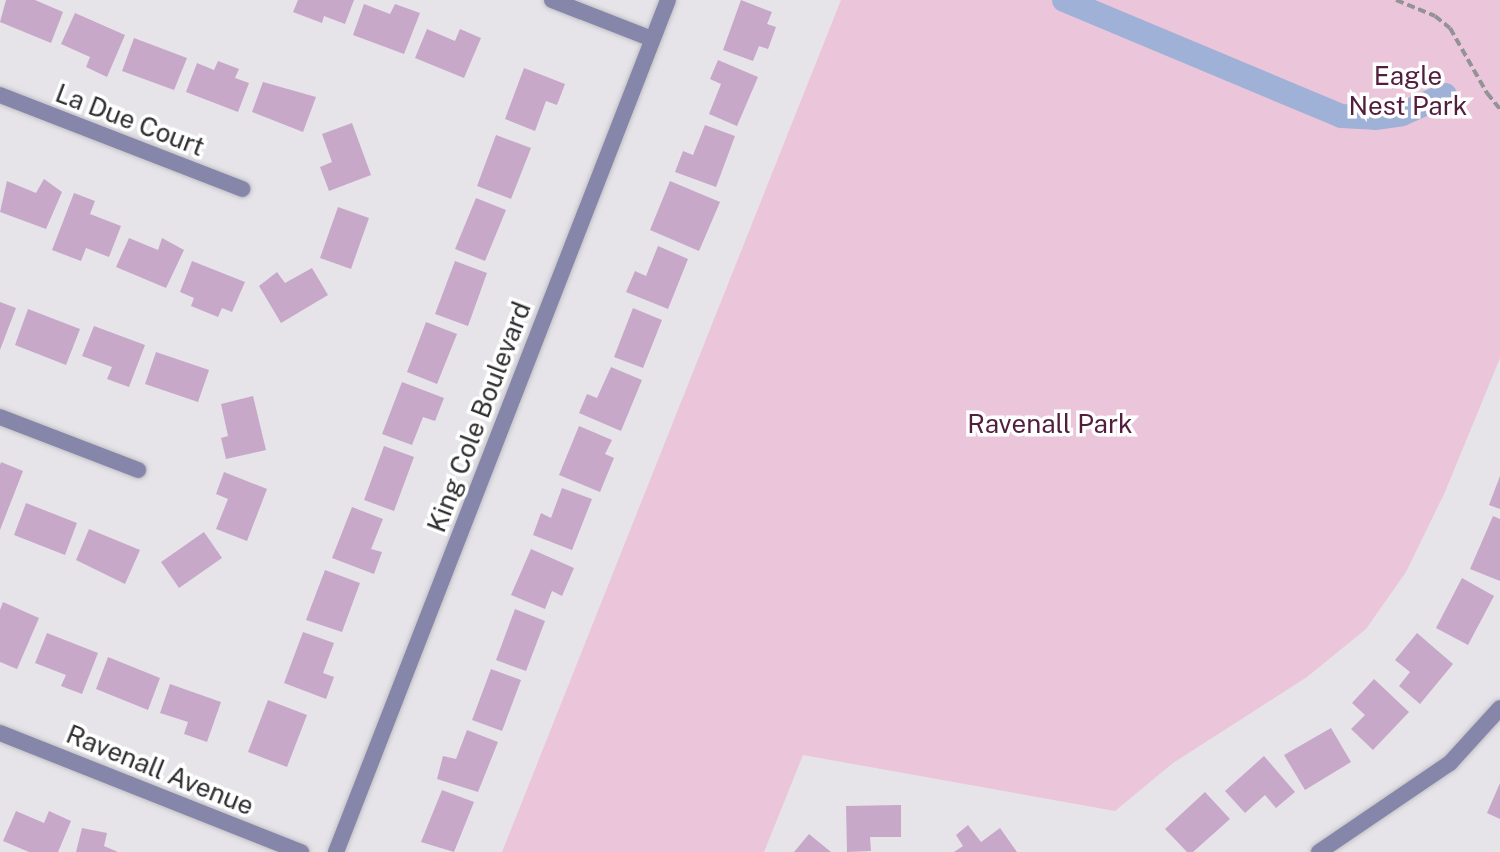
<!DOCTYPE html>
<style>
body{margin:0}
#map{position:relative;width:1500px;height:852px;overflow:hidden;background:#e6e4e9;font-family:"Public Sans",sans-serif}
div>[style]{position:absolute}
[style*='--x']{left:calc(var(--x)*1px);top:calc(var(--y)*1px);width:calc(var(--w)*1px);rotate:calc(var(--a)*1deg)}
.green>*{inset:0;background:#ebc5da}
.canal>*{height:24px;margin:-12px;padding:0 12px;transform-origin:12px;border-radius:12px;background:#9fb1d6}
.building>*{inset:0;background:#c7a8c9}
.path>*{height:4px;margin-top:-2px;transform-origin:0;background:repeating-linear-gradient(90deg,#939295 0 8px,transparent 0 12px)}
.roads{filter:drop-shadow(0 0 2px #c1c0c4) drop-shadow(0 0 2px #c1c0c4)}
.street>*{height:16px;margin:-8px;padding:0 8px;transform-origin:8px;border-radius:8px;background:#8686aa}
span{translate:-50% -50%;white-space:nowrap;text-align:center;line-height:1.15;-webkit-text-stroke:7px #fff;paint-order:stroke}
.park-label{font-size:26px;color:#511e3e}
.street-label{font-size:26px;color:#2f2e30}
</style>
<div id="map">
<div class="green">
<div style="clip-path:polygon(841px 0,1500px 0,1500px 358px,1445px 492px,1406px 572px,1366px 629px,1307px 677px,1173px 763px,1115px 811px,803px 755px,764px 852px,502px 852px)"></div>
</div>
<div class="canal">
<div style="--x:1064;--y:0;--w:300;--a:22.7"></div>
<div style="--x:1341;--y:116;--w:34;--a:3"></div>
<div style="--x:1375;--y:118;--w:27;--a:-8"></div>
<div style="--x:1402;--y:114;--w:47;--a:-23.8"></div>
</div>
<div class="building">
<div style="clip-path:polygon(6px 0,35px 0,63px 12px,51px 43px,0 22px)"></div>
<div style="clip-path:polygon(298px 0,354px 0,345px 24px,324px 16px,322px 23px,293px 12px)"></div>
<div style="clip-path:polygon(741px 0,772px 12px,767px 24px,776px 27px,768px 49px,759px 46px,753px 61px,723px 50px)"></div>
<div style="clip-path:polygon(364px 4px,390px 14px,395px 4px,420px 13px,404px 54px,353px 35px)"></div>
<div style="clip-path:polygon(75px 13px,125px 35px,107px 77px,86px 67px,90px 57px,61px 44px)"></div>
<div style="clip-path:polygon(427px 29px,455px 41px,460px 29px,481px 38px,464px 78px,415px 58px)"></div>
<div style="clip-path:polygon(134px 38px,187px 58px,174px 90px,122px 71px)"></div>
<div style="clip-path:polygon(718px 60px,758px 77px,737px 126px,709px 114px,721px 84px,710px 79px)"></div>
<div style="clip-path:polygon(218px 61px,239px 69px,235px 78px,249px 83px,238px 112px,186px 92px,197px 63px,214px 70px)"></div>
<div style="clip-path:polygon(524px 68px,565px 84px,557px 105px,546px 101px,535px 131px,505px 119px)"></div>
<div style="clip-path:polygon(263px 82px,316px 97px,303px 132px,252px 112px)"></div>
<div style="clip-path:polygon(352px 123px,371px 175px,329px 191px,320px 167px,332px 162px,322px 134px)"></div>
<div style="clip-path:polygon(705px 125px,735px 136px,716px 187px,675px 172px,683px 151px,693px 155px)"></div>
<div style="clip-path:polygon(496px 135px,531px 148px,511px 199px,477px 186px)"></div>
<div style="clip-path:polygon(44px 179px,62px 192px,46px 229px,0 212px,7px 181px,36px 193px)"></div>
<div style="clip-path:polygon(670px 181px,720px 202px,699px 251px,650px 230px)"></div>
<div style="clip-path:polygon(74px 193px,95px 201px,90px 214px,121px 226px,109px 257px,86px 248px,81px 261px,52px 250px)"></div>
<div style="clip-path:polygon(476px 198px,506px 210px,485px 261px,455px 249px)"></div>
<div style="clip-path:polygon(338px 207px,369px 218px,351px 269px,320px 258px)"></div>
<div style="clip-path:polygon(129px 238px,158px 250px,162px 238px,184px 250px,166px 288px,116px 267px)"></div>
<div style="clip-path:polygon(658px 246px,688px 259px,668px 309px,626px 292px,635px 271px,646px 276px)"></div>
<div style="clip-path:polygon(192px 261px,245px 282px,232px 312px,222px 308px,218px 317px,191px 306px,194px 298px,180px 292px)"></div>
<div style="clip-path:polygon(455px 261px,487px 273px,468px 326px,435px 314px)"></div>
<div style="clip-path:polygon(312px 268px,328px 295px,281px 323px,259px 286px,277px 272px,285px 283px)"></div>
<div style="clip-path:polygon(0 302px,16px 308px,0 350px)"></div>
<div style="clip-path:polygon(633px 308px,662px 320px,643px 368px,614px 357px)"></div>
<div style="clip-path:polygon(28px 309px,80px 329px,66px 365px,15px 345px)"></div>
<div style="clip-path:polygon(426px 322px,457px 334px,437px 384px,407px 372px)"></div>
<div style="clip-path:polygon(94px 326px,145px 345px,129px 387px,107px 379px,112px 367px,82px 356px)"></div>
<div style="clip-path:polygon(156px 352px,209px 370px,198px 402px,145px 384px)"></div>
<div style="clip-path:polygon(611px 367px,642px 380px,621px 431px,579px 413px,587px 394px,597px 398px)"></div>
<div style="clip-path:polygon(402px 382px,444px 398px,435px 421px,423px 417px,412px 445px,382px 434px)"></div>
<div style="clip-path:polygon(253px 396px,266px 450px,226px 459px,221px 438px,228px 436px,221px 404px)"></div>
<div style="clip-path:polygon(579px 426px,612px 440px,605px 454px,614px 458px,600px 492px,559px 475px)"></div>
<div style="clip-path:polygon(384px 446px,414px 457px,394px 511px,364px 500px)"></div>
<div style="clip-path:polygon(1px 462px,23px 471px,0 530px,0 465px)"></div>
<div style="clip-path:polygon(224px 472px,267px 489px,247px 541px,216px 529px,228px 499px,216px 494px)"></div>
<div style="clip-path:polygon(1500px 476px,1500px 509px,1489px 505px)"></div>
<div style="clip-path:polygon(562px 488px,592px 499px,572px 550px,533px 535px,541px 513px,551px 518px)"></div>
<div style="clip-path:polygon(26px 503px,77px 523px,65px 555px,14px 535px)"></div>
<div style="clip-path:polygon(352px 507px,383px 519px,371px 549px,382px 552px,374px 574px,332px 558px)"></div>
<div style="clip-path:polygon(1493px 516px,1500px 519px,1500px 581px,1470px 569px)"></div>
<div style="clip-path:polygon(89px 529px,140px 550px,125px 584px,76px 560px)"></div>
<div style="clip-path:polygon(204px 532px,222px 558px,179px 588px,161px 562px)"></div>
<div style="clip-path:polygon(531px 549px,574px 568px,562px 596px,552px 591px,545px 609px,511px 595px)"></div>
<div style="clip-path:polygon(325px 570px,360px 583px,342px 632px,306px 620px)"></div>
<div style="clip-path:polygon(1462px 578px,1494px 596px,1468px 645px,1436px 628px)"></div>
<div style="clip-path:polygon(3px 602px,39px 618px,17px 669px,0 662px,0 610px)"></div>
<div style="clip-path:polygon(515px 609px,545px 621px,526px 671px,496px 660px)"></div>
<div style="clip-path:polygon(303px 632px,334px 643px,323px 673px,334px 677px,326px 699px,284px 683px)"></div>
<div style="clip-path:polygon(47px 633px,98px 653px,82px 694px,61px 686px,66px 675px,35px 663px)"></div>
<div style="clip-path:polygon(1417px 633px,1453px 664px,1420px 704px,1399px 686px,1410px 672px,1395px 660px)"></div>
<div style="clip-path:polygon(108px 657px,160px 678px,148px 710px,96px 689px)"></div>
<div style="clip-path:polygon(491px 669px,521px 680px,502px 731px,472px 720px)"></div>
<div style="clip-path:polygon(1374px 679px,1409px 712px,1373px 750px,1351px 729px,1365px 715px,1352px 703px)"></div>
<div style="clip-path:polygon(170px 684px,221px 702px,207px 742px,184px 734px,188px 722px,160px 713px)"></div>
<div style="clip-path:polygon(268px 700px,307px 715px,287px 767px,248px 752px)"></div>
<div style="clip-path:polygon(1331px 728px,1351px 762px,1305px 790px,1284px 755px)"></div>
<div style="clip-path:polygon(467px 730px,498px 742px,478px 792px,437px 779px,443px 756px,456px 759px)"></div>
<div style="clip-path:polygon(1264px 756px,1295px 792px,1276px 808px,1265px 795px,1245px 813px,1225px 791px)"></div>
<div style="clip-path:polygon(1500px 783px,1500px 819px,1487px 813px)"></div>
<div style="clip-path:polygon(442px 790px,474px 802px,454px 852px,421px 842px)"></div>
<div style="clip-path:polygon(1205px 792px,1230px 819px,1193px 852px,1187px 852px,1165px 829px)"></div>
<div style="clip-path:polygon(901px 805px,901px 837px,870px 837px,871px 851px,847px 852px,846px 806px)"></div>
<div style="clip-path:polygon(16px 811px,44px 823px,49px 811px,71px 821px,58px 852px,29px 852px,3px 841px)"></div>
<div style="clip-path:polygon(968px 825px,981px 842px,1000px 828px,1017px 852px,954px 852px,963px 846px,956px 835px)"></div>
<div style="clip-path:polygon(82px 828px,107px 833px,104px 846px,118px 852px,76px 852px)"></div>
<div style="clip-path:polygon(809px 834px,831px 852px,794px 852px)"></div>
</div>
<div class="path">
<div style="--x:1396;--y:0;--w:42;--a:22.3"></div>
<div style="--x:1435;--y:16;--w:19;--a:39"></div>
<div style="--x:1450;--y:28;--w:75;--a:60.4"></div>
<div style="--x:1487;--y:93;--w:21;--a:51"></div>
</div>
<div class="roads">
<div class="street">
<div style="--x:552;--y:0;--w:107;--a:21.3"></div>
<div style="--x:0;--y:95;--w:260;--a:21.2"></div>
<div style="--x:0;--y:417;--w:148;--a:21"></div>
<div style="--x:0;--y:733;--w:324;--a:21.6"></div>
<div style="--x:336;--y:852;--w:914;--a:-68.71"></div>
<div style="--x:1319;--y:852;--w:158;--a:-34.2"></div>
<div style="--x:1450;--y:763;--w:74;--a:-47.7"></div>
</div>
</div>
<div class="park-label">
<span style="left:1408px;top:91px">Eagle<br>Nest Park</span>
<span style="left:1050px;top:424px">Ravenall Park</span>
</div>
<div class="street-label">
<span style="left:130px;top:120px;rotate:21deg">La Due Court</span>
<span style="left:479px;top:417px;rotate:-69deg">King Cole Boulevard</span>
<span style="left:160px;top:770px;rotate:22deg">Ravenall Avenue</span>
</div>
</div>
